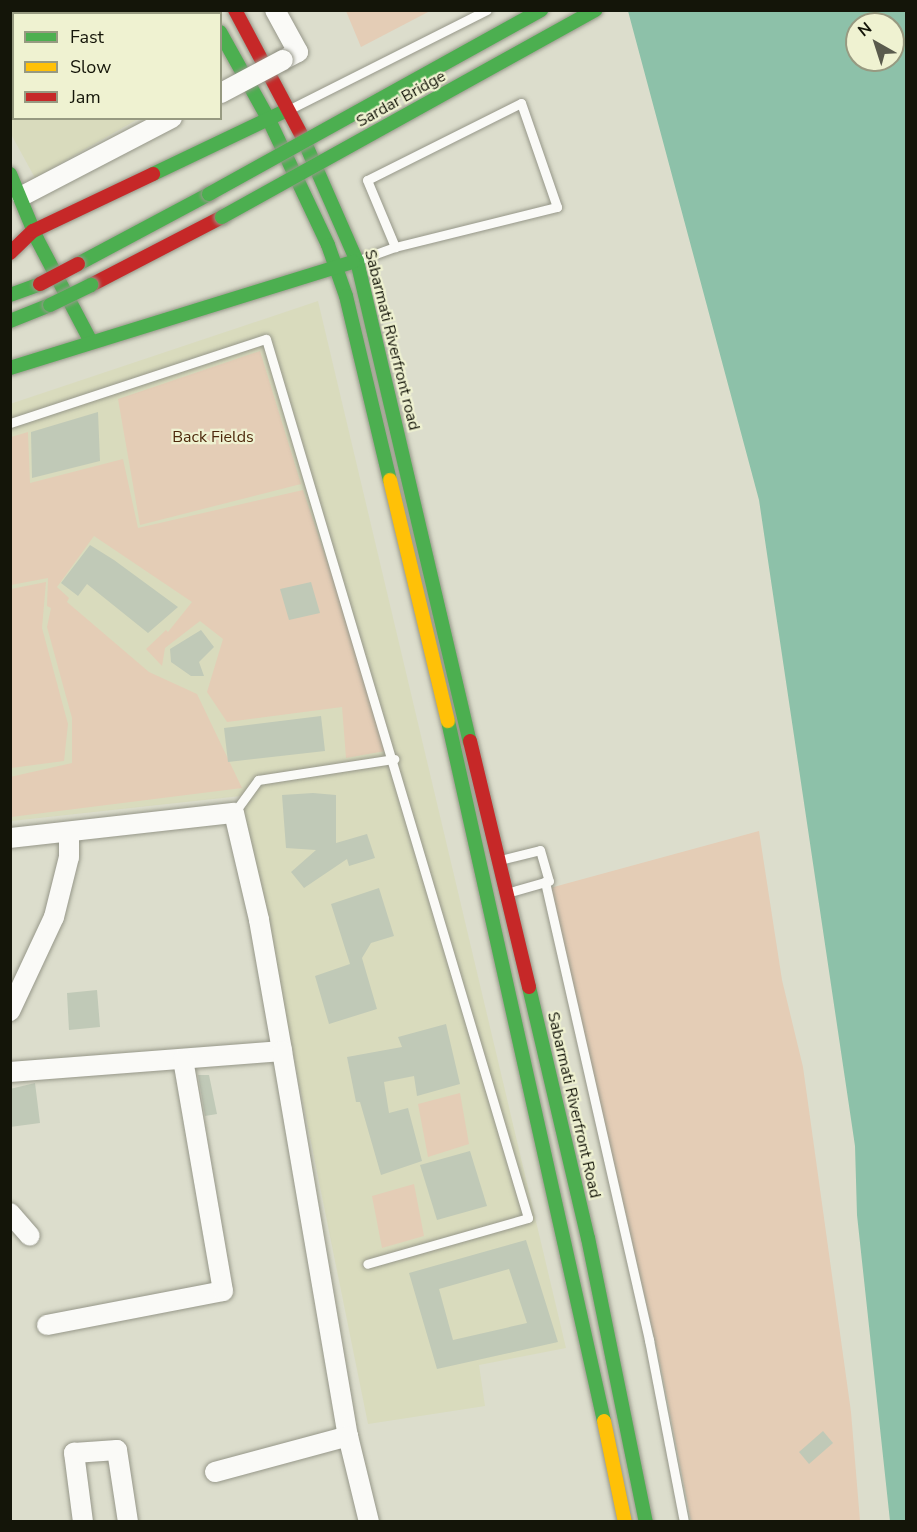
<!DOCTYPE html>
<style>
body{margin:0}
#map{position:relative;width:917px;height:1532px;overflow:hidden;background:#dcddcc;font-family:"Nunito Sans",sans-serif}
div>[style]{position:absolute}
[style*='--x']{left:calc(var(--x)*1px);top:calc(var(--y)*1px);width:calc(var(--w)*1px);rotate:calc(var(--a)*1deg)}
.built>*{inset:0;background:#d9dbbd}
.green>*{inset:0;background:#e4cdb6}
.water>*{inset:0;background:#8dc1a9}
.building>*{inset:0;background:#c0c9b7}
.roads{filter:drop-shadow(0 0 2px #969789) drop-shadow(0 0 2px #969789)}
.lane>*{height:9px;margin:-4.5px;padding:0 4.5px;transform-origin:4.5px;border-radius:4.5px;background:#fafaf7}
.street>*{height:20px;margin:-10px;padding:0 10px;transform-origin:10px;border-radius:10px;background:#fafaf7}
.fast>*{height:14px;margin:-7px;padding:0 7px;transform-origin:7px;border-radius:7px;background:#4caf50}
.slow>*{height:14px;margin:-7px;padding:0 7px;transform-origin:7px;border-radius:7px;background:#ffc107}
.jam>*{height:14px;margin:-7px;padding:0 7px;transform-origin:7px;border-radius:7px;background:#c62828}
.bridges{filter:drop-shadow(0 0 2px #969789) drop-shadow(0 0 2px #969789)}
.street-bridge>*{height:20px;margin:-10px;padding:0 10px;transform-origin:10px;border-radius:10px;background:#fafaf7}
.fast-bridge>*{height:14px;margin:-7px;padding:0 7px;transform-origin:7px;border-radius:7px;background:#4caf50}
.jam-bridge>*{height:14px;margin:-7px;padding:0 7px;transform-origin:7px;border-radius:7px;background:#c62828}
span{translate:-50% -50%;white-space:nowrap;text-align:center;line-height:1.15;-webkit-text-stroke:4.5px #eff2d1;paint-order:stroke}
.street-label{font-size:16px;color:#141509}
.park-label{font-size:16px;color:#4d280b}
.frame{position:absolute;inset:0;border:12px solid #141509;pointer-events:none}
.legend{position:absolute;left:12px;top:12px;width:210px;height:108px;box-sizing:border-box;background:#eff2d1;border:2px solid #979a81;margin:0;padding:8px 10px;list-style:none;font-size:18px;color:#141509}
.legend li{display:flex;align-items:center;gap:12px;height:30px}
.legend b{width:30px;border:2px solid #979a81}
.north{position:absolute;left:845px;top:12px;width:60px;height:60px;box-sizing:border-box;background:#eff2d1;border:2px solid #979a81;border-radius:50%;rotate:321deg;font-size:16px;font-weight:700;line-height:24px;text-align:center;color:#141509}
.north::after{content:'';display:block;margin:auto;width:21px;height:27px;background:#5a5b4d;clip-path:polygon(50% 0,100% 100%,50% 72%,0 100%)}
</style>
<div id="map">
<div class="built">
<div style="clip-path:polygon(175px 10px,177px 13px,14px 14px,14px 118px,138px 119px,35px 178px,11px 134px,11px 11px)"></div>
<div style="clip-path:polygon(318px 301px,566px 1348px,479px 1365px,485px 1406px,368px 1424px,241px 796px,11px 821px,10px 404px)"></div>
</div>
<div class="green">
<div style="clip-path:polygon(346px 11px,430px 11px,361px 47px)"></div>
<div style="clip-path:polygon(260px 351px,301px 484px,140px 525px,118px 399px)"></div>
<div style="clip-path:polygon(28px 432px,30px 483px,123px 459px,138px 528px,303px 490px,391px 750px,346px 758px,342px 707px,227px 722px,207px 692px,223px 639px,200px 621px,165px 648px,162px 666px,146px 649px,166px 630px,168px 632px,192px 602px,94px 536px,57px 587px,69px 598px,67px 602px,149px 672px,197px 694px,242px 788px,11px 817px,10px 777px,72px 763px,72px 718px,47px 627px,51px 608px,47px 606px,48px 578px,11px 585px,11px 437px)"></div>
<div style="clip-path:polygon(46px 582px,42px 628px,68px 724px,64px 761px,11px 768px,11px 589px)"></div>
<div style="clip-path:polygon(759px 831px,782px 980px,803px 1067px,851px 1412px,860px 1521px,691px 1521px,659px 1358px,550px 888px)"></div>
<div style="clip-path:polygon(460px 1093px,469px 1144px,428px 1157px,418px 1104px)"></div>
<div style="clip-path:polygon(414px 1184px,424px 1236px,382px 1248px,372px 1196px)"></div>
</div>
<div class="water">
<div style="clip-path:polygon(evenodd,628px 11px,906px 11px,906px 1521px,890px 1521px,857px 1215px,855px 1146px,759px 500px,628px 11px,857px 24px,893px 24px,893px 60px,857px 60px,857px 24px)"></div>
</div>
<div class="building">
<div style="clip-path:polygon(98px 412px,100px 461px,32px 478px,31px 432px)"></div>
<div style="clip-path:polygon(90px 545px,114px 560px,178px 607px,148px 633px,87px 584px,78px 596px,61px 583px)"></div>
<div style="clip-path:polygon(311px 582px,320px 613px,289px 620px,280px 589px)"></div>
<div style="clip-path:polygon(201px 630px,214px 647px,199px 662px,204px 676px,191px 676px,171px 662px,170px 649px)"></div>
<div style="clip-path:polygon(321px 716px,325px 751px,228px 762px,224px 728px)"></div>
<div style="clip-path:polygon(313px 793px,336px 795px,336px 843px,367px 834px,375px 858px,349px 866px,347px 859px,304px 888px,291px 872px,316px 850px,286px 848px,282px 795px)"></div>
<div style="clip-path:polygon(379px 888px,394px 936px,371px 943px,362px 958px,377px 1009px,329px 1024px,315px 976px,350px 964px,331px 904px)"></div>
<div style="clip-path:polygon(97px 990px,100px 1027px,69px 1030px,67px 993px)"></div>
<div style="clip-path:polygon(446px 1024px,460px 1084px,417px 1096px,414px 1076px,384px 1082px,389px 1113px,408px 1108px,422px 1161px,381px 1175px,360px 1102px,356px 1102px,347px 1057px,402px 1047px,398px 1037px)"></div>
<div style="clip-path:polygon(198px 1075px,209px 1075px,217px 1114px,205px 1116px)"></div>
<div style="clip-path:polygon(35px 1083px,40px 1123px,10px 1127px,10px 1089px)"></div>
<div style="clip-path:polygon(470px 1151px,487px 1206px,437px 1220px,420px 1165px)"></div>
<div style="clip-path:polygon(evenodd,526px 1240px,558px 1342px,437px 1369px,409px 1273px,526px 1240px,509px 1269px,527px 1323px,453px 1340px,439px 1289px,509px 1269px)"></div>
<div style="clip-path:polygon(823px 1431px,833px 1443px,809px 1464px,799px 1452px)"></div>
</div>
<div class="roads">
<div class="lane">
<div style="--x:292;--y:108;--w:218;--a:-26.7"></div>
<div style="--x:359;--y:260;--w:38;--a:-20"></div>
<div style="--x:395;--y:247;--w:167;--a:-13.9"></div>
<div style="--x:557;--y:207;--w:110;--a:-109.1"></div>
<div style="--x:521;--y:103;--w:172;--a:153.4"></div>
<div style="--x:367;--y:180;--w:73;--a:67.3"></div>
<div style="--x:10;--y:423;--w:269;--a:-18.2"></div>
<div style="--x:266;--y:339;--w:917;--a:73.4"></div>
<div style="--x:528;--y:1218;--w:167;--a:164.1"></div>
<div style="--x:234;--y:813;--w:41;--a:-54"></div>
<div style="--x:258;--y:780;--w:138;--a:-8.8"></div>
<div style="--x:500;--y:860;--w:41;--a:-14"></div>
<div style="--x:540;--y:850;--w:32;--a:74"></div>
<div style="--x:549;--y:881;--w:4;--a:166"></div>
<div style="--x:510;--y:892;--w:36;--a:-16"></div>
<div style="--x:545;--y:882;--w:470;--a:77.2"></div>
<div style="--x:649;--y:1340;--w:185;--a:79.1"></div>
</div>
<div class="street">
<div style="--x:275;--y:10;--w:48;--a:61.3"></div>
<div style="--x:298;--y:52;--w:17;--a:152"></div>
<div style="--x:22;--y:196;--w:169;--a:-27.5"></div>
<div style="--x:10;--y:838;--w:225;--a:-6.4"></div>
<div style="--x:234;--y:813;--w:110;--a:76.8"></div>
<div style="--x:259;--y:920;--w:133;--a:80"></div>
<div style="--x:10;--y:1011;--w:104;--a:-64.9"></div>
<div style="--x:54;--y:917;--w:62;--a:-76"></div>
<div style="--x:69;--y:857;--w:24;--a:-90"></div>
<div style="--x:10;--y:1072;--w:273;--a:-4.4"></div>
<div style="--x:282;--y:1051;--w:391;--a:80.3"></div>
<div style="--x:348;--y:1436;--w:89;--a:76.3"></div>
<div style="--x:10;--y:1213;--w:30;--a:49"></div>
<div style="--x:47;--y:1325;--w:179;--a:-10.9"></div>
<div style="--x:223;--y:1291;--w:235;--a:-99.8"></div>
<div style="--x:215;--y:1472;--w:138;--a:-15.1"></div>
<div style="--x:83;--y:1522;--w:70;--a:-97.4"></div>
<div style="--x:74;--y:1453;--w:43;--a:-4"></div>
<div style="--x:117;--y:1450;--w:73;--a:81.3"></div>
</div>
<div class="fast">
<div style="--x:209;--y:10;--w:4;--a:63"></div>
<div style="--x:220;--y:32;--w:101;--a:60.9"></div>
<div style="--x:269;--y:120;--w:138;--a:64.7"></div>
<div style="--x:328;--y:245;--w:54;--a:70.6"></div>
<div style="--x:346;--y:296;--w:189;--a:76.6"></div>
<div style="--x:302;--y:136;--w:137;--a:66.3"></div>
<div style="--x:357;--y:261;--w:493;--a:76.8"></div>
<div style="--x:10;--y:174;--w:70;--a:67.4"></div>
<div style="--x:37;--y:239;--w:116;--a:62.3"></div>
<div style="--x:153;--y:174;--w:144;--a:-25.5"></div>
<div style="--x:78;--y:264;--w:149;--a:-28.1"></div>
<div style="--x:10;--y:295;--w:32;--a:-20"></div>
<div style="--x:10;--y:321;--w:43;--a:-21.8"></div>
<div style="--x:10;--y:368;--w:359;--a:-17.2"></div>
<div style="--x:448;--y:721;--w:717;--a:77.44"></div>
<div style="--x:529;--y:987;--w:258;--a:76.8"></div>
<div style="--x:588;--y:1238;--w:290;--a:78.5"></div>
</div>
<div class="slow">
<div style="--x:390;--y:480;--w:248;--a:76.5"></div>
<div style="--x:604;--y:1421;--w:103;--a:78.3"></div>
</div>
<div class="jam">
<div style="--x:235;--y:10;--w:143;--a:62"></div>
<div style="--x:10;--y:253;--w:32;--a:-44"></div>
<div style="--x:33;--y:231;--w:133;--a:-25.4"></div>
<div style="--x:91;--y:285;--w:148;--a:-27.4"></div>
<div style="--x:470;--y:741;--w:253;--a:76.5"></div>
</div>
</div>
<div class="bridges">
<div class="street-bridge">
<div style="--x:221;--y:93;--w:70;--a:-28"></div>
</div>
<div class="fast-bridge">
<div style="--x:209;--y:194;--w:380;--a:-29"></div>
<div style="--x:222;--y:217;--w:427;--a:-29"></div>
<div style="--x:50;--y:305;--w:46;--a:-26"></div>
</div>
<div class="jam-bridge">
<div style="--x:40;--y:284;--w:43;--a:-27.8"></div>
</div>
</div>
<div class="street-label">
<span style="left:401px;top:99px;rotate:-29deg">Sardar Bridge</span>
<span style="left:392px;top:340px;rotate:76deg">Sabarmati Riverfront road</span>
<span style="left:574px;top:1105px;rotate:77deg">Sabarmati Riverfront Road</span>
</div>
<div class="park-label">
<span style="left:213px;top:437px">Back Fields</span>
</div>
<div class="frame"></div>
<ul class="legend">
<li><b style="height:8px;background:#4caf50"></b>Fast</li>
<li><b style="height:8px;background:#ffc107"></b>Slow</li>
<li><b style="height:8px;background:#c62828"></b>Jam</li>
</ul>
<div class="north">N</div>
</div>
